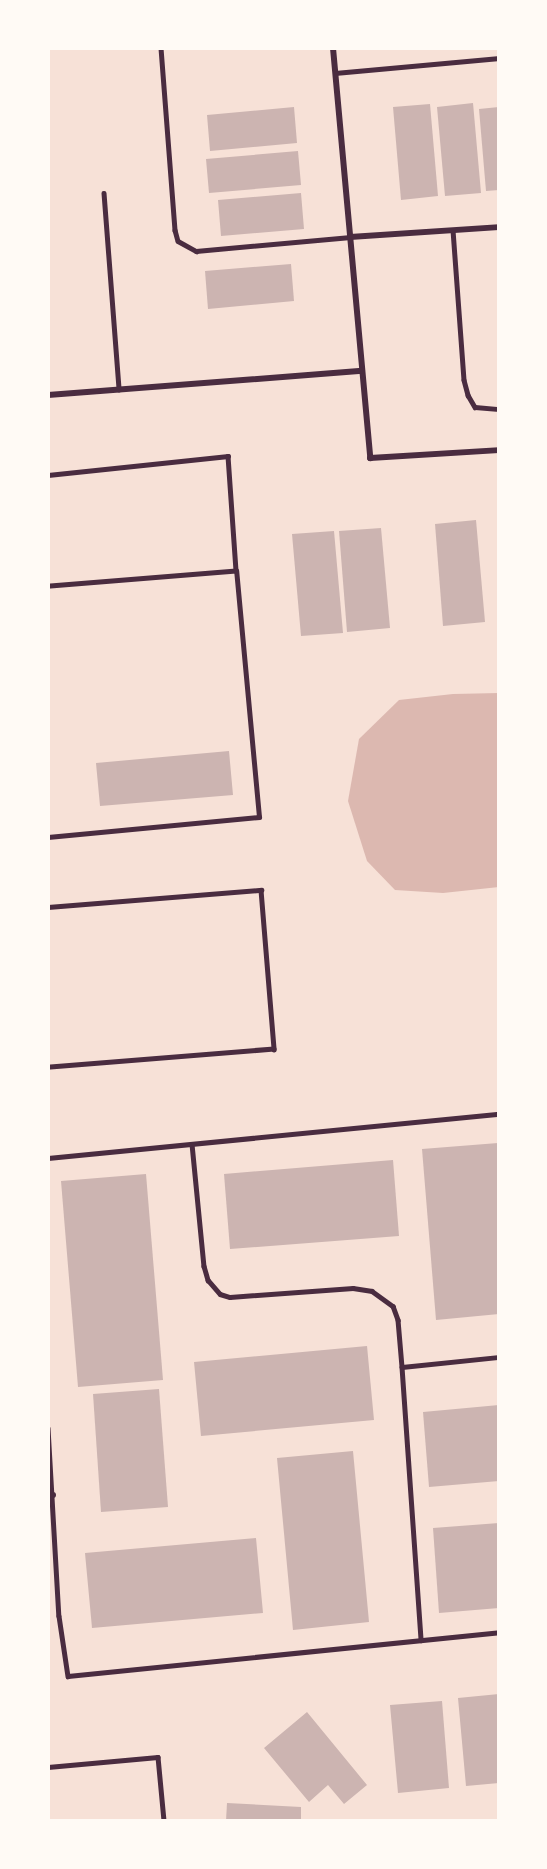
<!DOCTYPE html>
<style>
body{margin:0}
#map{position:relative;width:547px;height:1869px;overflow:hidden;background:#f7e1d7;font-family:"Public Sans",sans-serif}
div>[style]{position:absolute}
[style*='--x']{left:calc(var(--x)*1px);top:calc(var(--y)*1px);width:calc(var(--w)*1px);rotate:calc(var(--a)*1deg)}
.water>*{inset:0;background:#dcb8b0}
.building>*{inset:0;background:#ccb4b1}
.service>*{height:4.5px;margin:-2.25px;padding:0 2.25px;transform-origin:2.25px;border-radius:2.25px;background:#4a2c40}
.minor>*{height:6px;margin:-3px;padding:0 3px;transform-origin:3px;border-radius:3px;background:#4a2c40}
span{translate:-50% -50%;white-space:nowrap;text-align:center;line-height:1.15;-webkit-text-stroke:4.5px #fffaf5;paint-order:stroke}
.frame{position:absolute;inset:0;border:50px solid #fffaf5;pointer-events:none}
</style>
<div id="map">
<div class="water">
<div style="clip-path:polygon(499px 693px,499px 887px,443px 893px,395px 890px,367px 861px,348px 801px,359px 739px,399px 700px,453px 694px)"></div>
</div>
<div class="building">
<div style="clip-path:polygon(473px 103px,481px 193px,445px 196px,437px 107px)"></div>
<div style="clip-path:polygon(430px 104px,438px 196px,401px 200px,393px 107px)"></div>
<div style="clip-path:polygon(294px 107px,297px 143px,210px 151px,207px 115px)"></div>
<div style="clip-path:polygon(499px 107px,499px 190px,486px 191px,479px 109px)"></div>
<div style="clip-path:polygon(298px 151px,301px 185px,209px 193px,206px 159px)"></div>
<div style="clip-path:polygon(301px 193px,304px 229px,221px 236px,218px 200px)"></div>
<div style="clip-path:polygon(291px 264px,294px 301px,208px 309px,205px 271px)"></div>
<div style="clip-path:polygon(476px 520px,485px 622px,443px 626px,435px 524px)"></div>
<div style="clip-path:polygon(381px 528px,390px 628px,347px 632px,339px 531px)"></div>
<div style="clip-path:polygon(334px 531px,343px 633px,301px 636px,292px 534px)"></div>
<div style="clip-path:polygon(229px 751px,233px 795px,100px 806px,96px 763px)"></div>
<div style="clip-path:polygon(498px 1143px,499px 1314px,436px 1320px,422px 1149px)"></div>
<div style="clip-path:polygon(393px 1160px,399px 1236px,230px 1249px,224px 1174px)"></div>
<div style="clip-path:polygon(146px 1174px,163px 1380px,78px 1387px,61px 1181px)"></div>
<div style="clip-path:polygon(367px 1346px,374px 1420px,201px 1436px,194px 1362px)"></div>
<div style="clip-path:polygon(159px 1389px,168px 1507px,101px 1512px,93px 1394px)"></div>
<div style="clip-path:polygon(499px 1405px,499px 1481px,429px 1487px,423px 1412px)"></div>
<div style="clip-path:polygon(353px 1451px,369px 1622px,293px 1630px,277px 1458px)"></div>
<div style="clip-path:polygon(499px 1523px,499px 1608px,439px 1613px,433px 1528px)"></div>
<div style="clip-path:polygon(256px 1538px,263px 1613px,92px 1628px,85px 1553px)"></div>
<div style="clip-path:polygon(499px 1694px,499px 1783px,466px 1786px,458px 1698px)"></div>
<div style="clip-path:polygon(442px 1701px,449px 1788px,398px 1793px,390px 1705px)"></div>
<div style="clip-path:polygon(307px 1712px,367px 1785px,344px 1804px,328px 1785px,309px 1802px,264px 1748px)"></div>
<div style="clip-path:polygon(227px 1803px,301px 1807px,301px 1821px,226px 1821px)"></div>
</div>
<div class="service">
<div style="--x:161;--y:48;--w:183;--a:85.6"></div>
<div style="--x:175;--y:230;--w:11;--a:75"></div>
<div style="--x:178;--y:241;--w:21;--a:29"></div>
<div style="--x:196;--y:251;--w:155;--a:-5.2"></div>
<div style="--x:335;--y:73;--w:165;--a:-5.2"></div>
<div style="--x:104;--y:193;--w:197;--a:85.6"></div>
<div style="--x:453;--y:230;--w:150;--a:85.8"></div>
<div style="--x:464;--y:380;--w:16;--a:75"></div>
<div style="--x:468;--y:395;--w:14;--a:60"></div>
<div style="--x:475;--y:407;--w:24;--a:5"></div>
<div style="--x:48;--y:475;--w:181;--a:-6"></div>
<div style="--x:228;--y:456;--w:115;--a:86"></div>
<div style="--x:236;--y:571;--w:189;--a:175.4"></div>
<div style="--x:48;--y:837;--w:212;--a:-5.4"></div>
<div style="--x:259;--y:817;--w:247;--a:-95.3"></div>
<div style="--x:48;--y:907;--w:214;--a:-4.6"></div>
<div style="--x:261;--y:890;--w:160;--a:85.3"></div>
<div style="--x:274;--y:1049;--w:227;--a:175.4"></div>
<div style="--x:192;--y:1144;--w:123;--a:84.4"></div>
<div style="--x:204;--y:1266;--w:15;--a:74"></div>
<div style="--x:208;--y:1280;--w:18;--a:49"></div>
<div style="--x:220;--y:1294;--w:10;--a:17"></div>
<div style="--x:230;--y:1297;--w:123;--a:-4.2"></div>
<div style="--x:353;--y:1288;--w:19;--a:9"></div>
<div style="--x:372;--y:1291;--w:26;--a:36"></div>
<div style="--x:393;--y:1306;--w:15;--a:70"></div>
<div style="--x:398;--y:1320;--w:47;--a:85.1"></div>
<div style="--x:402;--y:1367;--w:274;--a:86"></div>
<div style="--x:48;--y:1158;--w:453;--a:-5.6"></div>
<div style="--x:402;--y:1367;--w:98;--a:-5.9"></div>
<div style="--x:48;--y:1428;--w:188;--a:86.7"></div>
<div style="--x:59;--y:1616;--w:61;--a:81.5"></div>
<div style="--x:68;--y:1676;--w:433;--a:-5.8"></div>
<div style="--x:48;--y:1767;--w:110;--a:-5.2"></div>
<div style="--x:158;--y:1757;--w:64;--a:84.6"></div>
</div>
<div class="minor">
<div style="--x:333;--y:48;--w:412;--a:84.8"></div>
<div style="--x:370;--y:458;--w:129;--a:-3.5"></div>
<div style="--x:350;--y:237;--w:149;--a:-3.8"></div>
<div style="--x:48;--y:395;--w:315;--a:-4.4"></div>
<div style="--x:48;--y:1495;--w:5;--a:0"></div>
</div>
<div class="frame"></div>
</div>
